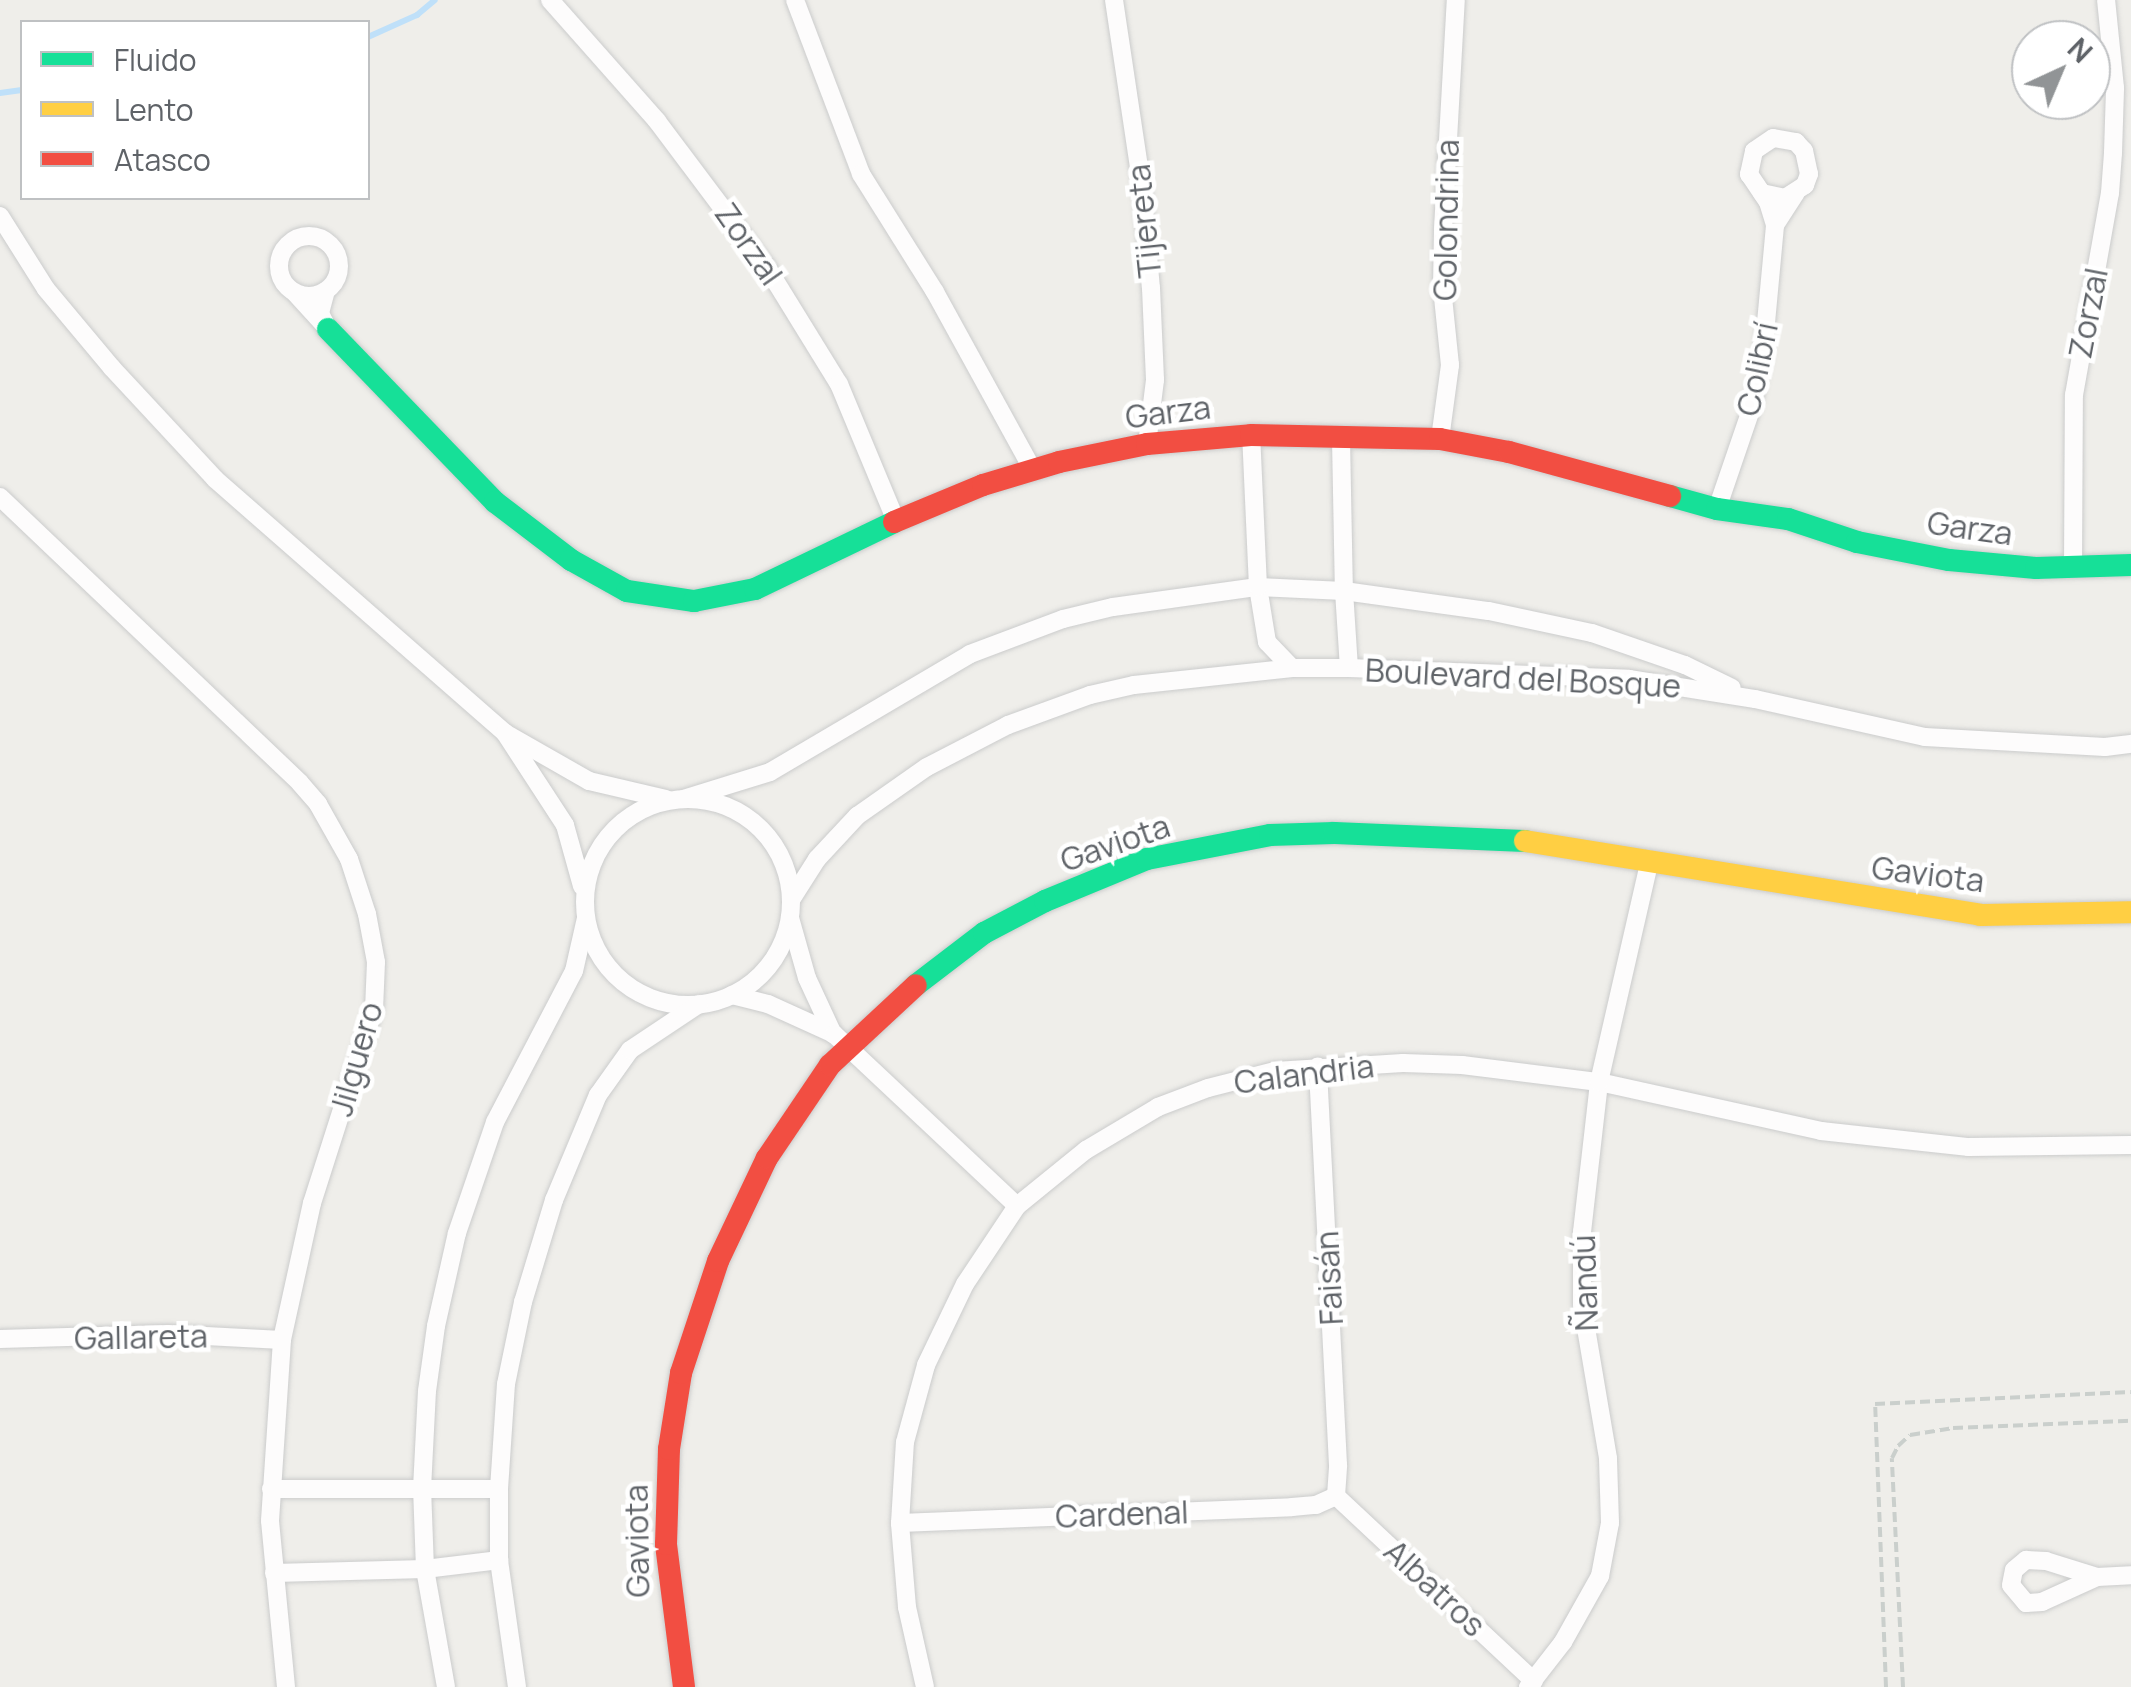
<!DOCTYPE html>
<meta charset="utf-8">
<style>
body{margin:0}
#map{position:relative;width:2131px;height:1687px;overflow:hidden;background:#efeeea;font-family:Manrope,sans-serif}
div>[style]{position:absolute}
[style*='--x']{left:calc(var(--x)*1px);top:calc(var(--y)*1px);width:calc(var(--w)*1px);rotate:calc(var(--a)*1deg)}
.stream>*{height:6px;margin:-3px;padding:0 3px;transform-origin:3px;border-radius:3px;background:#bfe0f9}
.path>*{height:4px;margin-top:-2px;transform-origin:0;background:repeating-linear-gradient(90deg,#cacfcc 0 10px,transparent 0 15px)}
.roads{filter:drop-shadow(0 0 2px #cbcccc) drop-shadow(0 0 2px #cbcccc)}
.street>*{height:18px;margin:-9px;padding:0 9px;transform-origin:9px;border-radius:9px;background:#fdfcfc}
.street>.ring{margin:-9px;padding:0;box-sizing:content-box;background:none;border:18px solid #fdfcfc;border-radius:50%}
.fast>*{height:22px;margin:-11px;padding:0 11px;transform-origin:11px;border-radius:11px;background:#16e098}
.slow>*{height:22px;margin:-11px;padding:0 11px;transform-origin:11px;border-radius:11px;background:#ffcf43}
.jam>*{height:22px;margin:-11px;padding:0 11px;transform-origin:11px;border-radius:11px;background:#f24e42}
span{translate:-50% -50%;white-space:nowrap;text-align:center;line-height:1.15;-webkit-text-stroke:9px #fff;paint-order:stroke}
.street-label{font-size:32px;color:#5f6368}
.legend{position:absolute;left:20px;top:20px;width:350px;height:180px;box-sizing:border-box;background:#fff;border:2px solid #bfc1c3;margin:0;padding:12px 18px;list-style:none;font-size:30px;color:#5f6368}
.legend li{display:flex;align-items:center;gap:20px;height:50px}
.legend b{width:50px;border:2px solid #bfc1c3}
.north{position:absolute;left:2011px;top:20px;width:100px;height:100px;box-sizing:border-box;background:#fff;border:2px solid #bfc1c3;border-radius:50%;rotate:44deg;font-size:28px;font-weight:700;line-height:40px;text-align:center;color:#5f6368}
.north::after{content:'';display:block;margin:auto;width:35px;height:45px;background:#919496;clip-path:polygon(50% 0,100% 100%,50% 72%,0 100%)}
</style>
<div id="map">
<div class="stream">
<div style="--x:368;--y:37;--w:54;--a:-24.2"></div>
<div style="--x:417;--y:15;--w:23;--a:-40"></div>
<div style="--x:0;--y:93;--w:22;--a:-8"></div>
</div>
<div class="path">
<div style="--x:1886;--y:1687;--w:283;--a:-92.2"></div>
<div style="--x:1875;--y:1404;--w:256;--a:-2.7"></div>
<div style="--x:1903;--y:1687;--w:229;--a:-92.8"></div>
<div style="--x:1892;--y:1458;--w:13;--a:-63"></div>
<div style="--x:1898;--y:1446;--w:16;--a:-43"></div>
<div style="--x:1910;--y:1435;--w:44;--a:-9.2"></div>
<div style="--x:1953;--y:1428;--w:178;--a:-2.3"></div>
</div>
<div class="roads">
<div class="street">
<div style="--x:550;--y:0;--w:162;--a:48.5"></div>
<div style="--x:657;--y:121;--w:181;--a:53.1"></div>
<div style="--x:766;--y:266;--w:139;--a:58.3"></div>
<div style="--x:839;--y:384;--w:148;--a:67.4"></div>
<div style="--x:795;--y:0;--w:186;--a:69.2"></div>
<div style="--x:861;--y:174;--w:139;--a:57.9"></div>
<div style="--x:935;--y:292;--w:203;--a:61.2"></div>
<div style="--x:1114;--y:0;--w:190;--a:81.5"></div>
<div style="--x:1142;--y:188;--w:100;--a:84.9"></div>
<div style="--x:1151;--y:288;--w:92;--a:87.5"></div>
<div style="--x:1155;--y:380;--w:64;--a:97.1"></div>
<div style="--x:1762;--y:193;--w:24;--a:12"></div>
<div style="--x:1785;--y:198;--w:24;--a:-33"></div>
<div style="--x:1805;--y:185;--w:12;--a:-70"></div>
<div style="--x:1809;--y:174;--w:24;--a:-102"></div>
<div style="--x:1804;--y:151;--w:12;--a:-132"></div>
<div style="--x:1796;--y:142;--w:23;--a:-170"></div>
<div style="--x:1773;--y:138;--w:23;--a:146"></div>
<div style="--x:1754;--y:151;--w:24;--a:102"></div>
<div style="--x:1749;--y:174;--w:34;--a:56"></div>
<div style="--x:1768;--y:202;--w:24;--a:73"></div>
<div style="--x:1775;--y:225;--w:38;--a:-57"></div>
<div style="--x:0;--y:216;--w:86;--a:57.8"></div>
<div style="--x:46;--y:289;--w:103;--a:50.1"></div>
<div style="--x:112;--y:368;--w:151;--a:47.1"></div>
<div style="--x:215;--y:479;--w:386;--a:41.2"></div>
<div class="ring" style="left:279px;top:236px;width:42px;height:42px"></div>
<div style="--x:295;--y:293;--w:49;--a:47.5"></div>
<div style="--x:328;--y:329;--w:18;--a:-117"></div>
<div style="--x:320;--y:313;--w:23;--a:-75"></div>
<div style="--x:1341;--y:439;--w:152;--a:88.9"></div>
<div style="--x:1344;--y:591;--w:146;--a:7.9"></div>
<div style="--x:1489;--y:611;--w:105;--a:12.1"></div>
<div style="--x:1592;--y:633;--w:98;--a:19"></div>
<div style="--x:1685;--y:665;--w:52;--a:26.1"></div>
<div style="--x:1440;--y:439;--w:75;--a:-82.3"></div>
<div style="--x:1450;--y:365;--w:77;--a:-95.9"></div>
<div style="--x:1442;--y:288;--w:59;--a:-89"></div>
<div style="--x:1443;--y:229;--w:229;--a:-86.8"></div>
<div style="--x:0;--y:497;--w:414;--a:43.6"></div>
<div style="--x:300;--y:783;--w:28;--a:49"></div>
<div style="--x:318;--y:804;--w:63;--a:60.6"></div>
<div style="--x:349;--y:859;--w:58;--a:71.9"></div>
<div style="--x:367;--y:914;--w:49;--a:79.4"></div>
<div style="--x:376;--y:962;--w:47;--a:92.4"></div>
<div style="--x:374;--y:1009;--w:204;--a:107.7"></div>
<div style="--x:312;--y:1203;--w:140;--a:102.4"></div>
<div style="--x:282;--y:1340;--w:181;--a:93.8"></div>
<div style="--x:270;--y:1521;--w:167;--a:84.5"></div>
<div style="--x:1717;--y:509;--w:108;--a:-71.1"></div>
<div style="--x:1752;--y:407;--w:53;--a:-78.1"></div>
<div style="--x:1763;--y:355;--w:131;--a:-84.7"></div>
<div style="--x:2073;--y:568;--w:173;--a:-89.7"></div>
<div style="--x:2074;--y:395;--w:205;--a:-79.9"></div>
<div style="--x:2110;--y:193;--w:40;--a:-85.7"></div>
<div style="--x:2113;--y:153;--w:65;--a:-88.2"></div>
<div style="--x:2115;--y:88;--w:88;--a:-95.8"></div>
<div style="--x:1349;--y:668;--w:280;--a:2.2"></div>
<div style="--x:1629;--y:679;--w:128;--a:9"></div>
<div style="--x:1755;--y:699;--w:174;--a:12.6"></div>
<div style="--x:1925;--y:737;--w:180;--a:3.2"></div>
<div style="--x:2105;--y:747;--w:26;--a:-7"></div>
<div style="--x:683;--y:799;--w:91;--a:-17.2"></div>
<div style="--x:770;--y:772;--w:232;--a:-30.5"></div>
<div style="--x:970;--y:654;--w:99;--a:-20.6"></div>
<div style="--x:1063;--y:619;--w:51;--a:-13.5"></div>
<div style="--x:1113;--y:607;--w:146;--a:-7.9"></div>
<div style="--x:1258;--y:587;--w:86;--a:2.7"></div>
<div style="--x:1344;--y:591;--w:77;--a:86.3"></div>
<div style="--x:1349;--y:668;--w:57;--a:180"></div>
<div style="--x:1292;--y:668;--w:36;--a:-134"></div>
<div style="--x:1267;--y:642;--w:56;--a:-99.3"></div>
<div style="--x:1258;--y:587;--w:152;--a:-92.6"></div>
<div class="ring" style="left:585px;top:799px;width:188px;height:188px"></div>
<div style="--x:582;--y:886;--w:63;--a:-105.6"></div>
<div style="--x:565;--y:825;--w:110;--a:-123.1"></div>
<div style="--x:505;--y:733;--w:97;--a:29.7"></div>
<div style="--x:589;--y:781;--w:79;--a:13.2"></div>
<div style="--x:791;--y:900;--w:49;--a:-57.6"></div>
<div style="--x:817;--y:859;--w:59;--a:-47.1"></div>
<div style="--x:857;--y:816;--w:85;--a:-35"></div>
<div style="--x:927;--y:767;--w:91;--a:-27.4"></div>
<div style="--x:1008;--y:725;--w:87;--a:-20.1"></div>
<div style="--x:1090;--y:695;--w:45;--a:-12.8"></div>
<div style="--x:1134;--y:685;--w:159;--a:-6.1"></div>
<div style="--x:790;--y:918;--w:62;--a:74.2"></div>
<div style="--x:807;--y:978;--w:62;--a:65.1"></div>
<div style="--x:732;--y:995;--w:37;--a:14"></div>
<div style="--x:768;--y:1004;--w:72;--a:24.4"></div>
<div style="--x:834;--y:1034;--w:251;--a:43.2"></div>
<div style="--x:0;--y:1339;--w:168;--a:-1.7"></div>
<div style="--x:168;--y:1334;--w:114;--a:3"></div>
<div style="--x:271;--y:1489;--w:228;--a:0"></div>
<div style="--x:1336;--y:1496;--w:271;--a:43.1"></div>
<div style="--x:900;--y:1523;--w:392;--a:-2.3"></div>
<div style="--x:1292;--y:1507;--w:24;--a:-5"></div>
<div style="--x:1316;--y:1505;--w:22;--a:-24"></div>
<div style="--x:1336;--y:1496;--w:31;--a:-86"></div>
<div style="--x:1338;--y:1465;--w:399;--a:-92.9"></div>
<div style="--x:2026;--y:1560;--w:20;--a:3"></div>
<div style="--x:2046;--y:1561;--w:53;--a:17.4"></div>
<div style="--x:2097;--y:1577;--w:60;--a:155.6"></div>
<div style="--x:2042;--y:1602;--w:16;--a:176"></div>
<div style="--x:2026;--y:1603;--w:23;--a:-130"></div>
<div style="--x:2011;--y:1585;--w:15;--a:-79"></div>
<div style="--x:2014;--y:1570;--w:16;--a:-40"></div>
<div style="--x:274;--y:1573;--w:151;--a:-1.5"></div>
<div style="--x:425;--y:1569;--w:75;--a:-6.9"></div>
<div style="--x:2097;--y:1577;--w:34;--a:-3"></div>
<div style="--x:446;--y:1687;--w:120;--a:-100.1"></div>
<div style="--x:425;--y:1569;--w:80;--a:-92.1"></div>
<div style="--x:422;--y:1489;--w:98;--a:-87.1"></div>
<div style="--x:427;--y:1391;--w:66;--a:-82.1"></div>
<div style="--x:436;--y:1326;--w:95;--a:-77.3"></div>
<div style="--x:457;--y:1233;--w:117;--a:-71.1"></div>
<div style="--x:495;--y:1122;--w:170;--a:-62.4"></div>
<div style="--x:574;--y:971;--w:54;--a:-77.2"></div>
<div style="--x:517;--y:1687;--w:128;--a:-98.1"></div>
<div style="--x:499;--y:1560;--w:71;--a:-90"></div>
<div style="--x:499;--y:1489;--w:105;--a:-86.2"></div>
<div style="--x:506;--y:1384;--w:84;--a:-78.3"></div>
<div style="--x:523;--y:1302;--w:107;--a:-73.1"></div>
<div style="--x:554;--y:1200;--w:114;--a:-67.3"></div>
<div style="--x:598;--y:1095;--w:55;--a:-54.6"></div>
<div style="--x:630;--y:1050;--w:83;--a:-33.7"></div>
<div style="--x:925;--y:1687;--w:82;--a:-102.7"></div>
<div style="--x:907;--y:1607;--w:84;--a:-94.8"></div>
<div style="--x:900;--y:1523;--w:81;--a:-86.5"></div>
<div style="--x:905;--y:1442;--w:80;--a:-74.7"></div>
<div style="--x:926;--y:1365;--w:90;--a:-64.3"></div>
<div style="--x:965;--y:1284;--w:94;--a:-56.3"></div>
<div style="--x:1017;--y:1206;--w:89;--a:-39.1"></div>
<div style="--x:1086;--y:1150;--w:84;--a:-30.8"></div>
<div style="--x:1158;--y:1107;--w:53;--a:-20.8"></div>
<div style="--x:1208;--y:1088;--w:69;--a:-14.2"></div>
<div style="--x:1275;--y:1071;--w:128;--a:-3.6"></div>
<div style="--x:1403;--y:1063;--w:59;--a:1.9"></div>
<div style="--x:1462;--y:1065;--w:138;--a:7.1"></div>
<div style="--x:1599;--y:1082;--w:227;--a:12.4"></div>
<div style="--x:1821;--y:1131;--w:149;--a:6.2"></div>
<div style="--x:1969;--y:1147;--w:162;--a:-0.7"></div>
<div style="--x:1528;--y:1687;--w:57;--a:-52.1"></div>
<div style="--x:1563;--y:1642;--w:76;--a:-60.7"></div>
<div style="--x:1600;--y:1576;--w:54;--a:-79.3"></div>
<div style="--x:1610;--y:1523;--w:65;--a:-91.8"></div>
<div style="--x:1608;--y:1458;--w:155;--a:-99.6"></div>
<div style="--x:1582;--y:1305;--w:73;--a:-90"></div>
<div style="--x:1582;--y:1232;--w:151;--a:-83.5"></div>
<div style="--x:1599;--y:1082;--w:228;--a:-77.1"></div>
</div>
<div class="fast">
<div style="--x:328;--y:329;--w:240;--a:46"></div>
<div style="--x:495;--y:502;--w:96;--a:37.3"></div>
<div style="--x:571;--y:560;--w:64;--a:29"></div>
<div style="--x:627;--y:591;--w:68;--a:8.5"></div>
<div style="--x:694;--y:601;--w:62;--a:-11.1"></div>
<div style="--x:755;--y:589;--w:154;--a:-25.7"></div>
<div style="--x:1670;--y:496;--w:49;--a:15.5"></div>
<div style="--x:1717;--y:509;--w:72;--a:8"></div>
<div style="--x:1788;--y:519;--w:73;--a:18.4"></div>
<div style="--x:1857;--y:542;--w:94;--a:11.1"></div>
<div style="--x:1949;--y:560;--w:87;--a:5.3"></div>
<div style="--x:2036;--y:568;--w:95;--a:-1.8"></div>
<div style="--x:916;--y:985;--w:86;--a:-37.4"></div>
<div style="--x:984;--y:933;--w:69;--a:-27.7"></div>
<div style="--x:1045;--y:901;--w:110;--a:-22.4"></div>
<div style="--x:1147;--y:859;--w:125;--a:-11"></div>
<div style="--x:1270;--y:835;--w:64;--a:-1.8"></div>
<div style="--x:1334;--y:833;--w:191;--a:2.4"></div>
</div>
<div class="slow">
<div style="--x:1525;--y:841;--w:461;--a:9.2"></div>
<div style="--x:1980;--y:915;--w:151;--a:-1.1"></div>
</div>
<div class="jam">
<div style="--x:894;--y:522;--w:96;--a:-22.6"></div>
<div style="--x:983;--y:485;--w:79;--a:-16.8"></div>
<div style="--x:1059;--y:462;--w:90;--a:-11.6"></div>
<div style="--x:1147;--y:444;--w:104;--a:-4.9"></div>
<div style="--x:1251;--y:435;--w:189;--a:1.2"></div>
<div style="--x:1440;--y:439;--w:70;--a:10.7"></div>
<div style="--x:1509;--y:452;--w:167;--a:15.3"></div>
<div style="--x:684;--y:1687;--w:144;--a:-97.2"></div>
<div style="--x:666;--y:1544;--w:95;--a:-88.2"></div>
<div style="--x:669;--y:1449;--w:77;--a:-81"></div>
<div style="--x:681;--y:1373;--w:118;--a:-71.7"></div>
<div style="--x:718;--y:1261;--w:114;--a:-64.6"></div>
<div style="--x:767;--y:1158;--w:112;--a:-55.9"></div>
<div style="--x:830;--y:1065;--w:117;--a:-42.9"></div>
</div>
</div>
<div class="street-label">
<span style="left:1446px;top:220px;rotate:-89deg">Golondrina</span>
<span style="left:1144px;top:221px;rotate:-96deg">Tijereta</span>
<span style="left:749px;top:244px;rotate:55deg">Zorzal</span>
<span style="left:2088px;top:313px;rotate:-79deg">Zorzal</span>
<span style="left:1757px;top:369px;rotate:-78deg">Colibrí</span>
<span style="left:1168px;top:412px;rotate:-7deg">Garza</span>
<span style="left:1970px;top:528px;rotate:8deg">Garza</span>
<span style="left:1523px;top:678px;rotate:3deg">Boulevard del Bosque</span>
<span style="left:1115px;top:843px;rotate:-19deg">Gaviota</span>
<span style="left:1928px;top:874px;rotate:7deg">Gaviota</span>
<span style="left:356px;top:1059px;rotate:-74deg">Jilguero</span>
<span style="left:1304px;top:1074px;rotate:-7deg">Calandria</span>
<span style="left:1329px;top:1278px;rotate:-93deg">Faisán</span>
<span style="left:1585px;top:1283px;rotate:-92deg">Ñandú</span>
<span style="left:141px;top:1337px;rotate:-1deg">Gallareta</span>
<span style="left:1122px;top:1514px;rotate:-2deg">Cardenal</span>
<span style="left:637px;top:1541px;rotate:-91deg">Gaviota</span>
<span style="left:1435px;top:1588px;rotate:43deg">Albatros</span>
</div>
<ul class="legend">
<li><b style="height:12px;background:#16e098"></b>Fluido</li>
<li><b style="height:12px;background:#ffcf43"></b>Lento</li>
<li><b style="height:12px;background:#f24e42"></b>Atasco</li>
</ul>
<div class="north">N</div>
</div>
